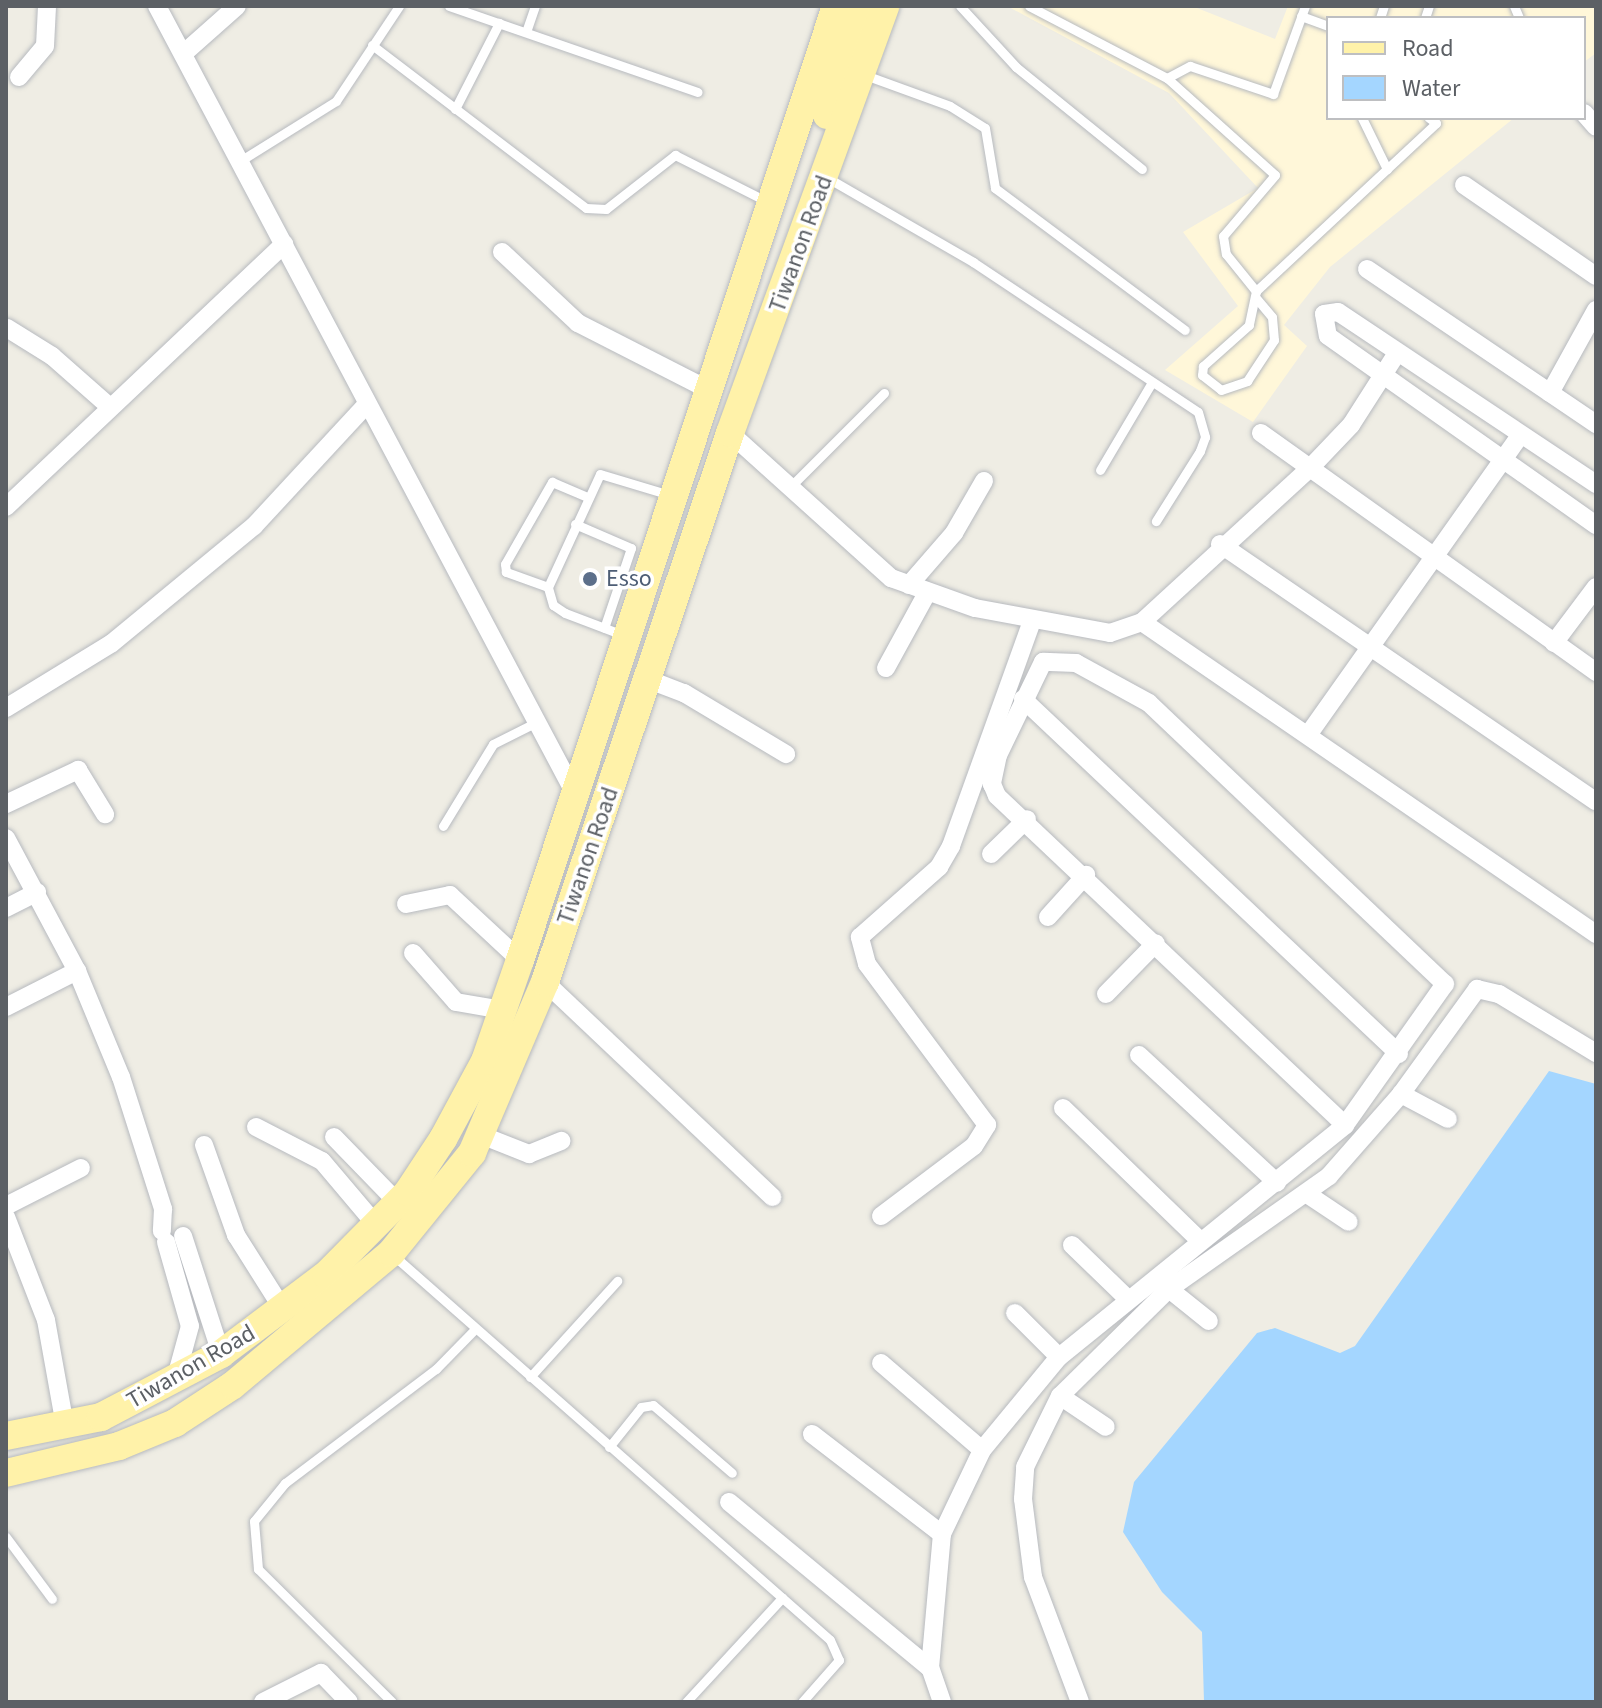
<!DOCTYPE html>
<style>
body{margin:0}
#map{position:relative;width:1602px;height:1708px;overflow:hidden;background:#efede4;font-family:"Source Sans 3",sans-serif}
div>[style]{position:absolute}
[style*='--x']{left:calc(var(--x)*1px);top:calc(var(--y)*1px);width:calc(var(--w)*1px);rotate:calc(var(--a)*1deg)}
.commercial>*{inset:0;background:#fff7d9}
.water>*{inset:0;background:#a4d6ff}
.roads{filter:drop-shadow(0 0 2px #b7babf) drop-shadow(0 0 2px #b7babf)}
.service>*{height:9px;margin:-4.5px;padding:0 4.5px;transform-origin:4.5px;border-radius:4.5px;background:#fff}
.minor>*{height:18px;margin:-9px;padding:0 9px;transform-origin:9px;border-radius:9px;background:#fff}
.primary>*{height:28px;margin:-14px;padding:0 14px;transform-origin:14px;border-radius:14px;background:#fff2a9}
.dots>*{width:22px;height:22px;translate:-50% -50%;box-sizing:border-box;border:4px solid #fff;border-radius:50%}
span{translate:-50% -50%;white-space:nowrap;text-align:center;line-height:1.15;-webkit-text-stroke:7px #fff;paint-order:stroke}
.street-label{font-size:24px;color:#5c6065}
.service-label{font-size:24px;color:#4e5e75}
.left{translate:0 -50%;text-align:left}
.frame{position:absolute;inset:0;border:8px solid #5c6065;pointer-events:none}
.legend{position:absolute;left:1326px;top:16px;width:260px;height:104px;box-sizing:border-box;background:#fff;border:2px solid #bebfc1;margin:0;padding:10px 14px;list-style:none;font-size:24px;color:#5c6065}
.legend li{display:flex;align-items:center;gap:16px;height:40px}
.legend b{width:40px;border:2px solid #bebfc1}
</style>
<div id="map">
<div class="commercial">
<div style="clip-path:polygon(1007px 6px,1192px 6px,1275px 39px,1288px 6px,1596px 6px,1596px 53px,1584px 62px,1584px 18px,1328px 18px,1328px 118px,1514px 118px,1330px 267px,1284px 325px,1307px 346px,1253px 422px,1165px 370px,1238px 306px,1183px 232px,1258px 188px,1169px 93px)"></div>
</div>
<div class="water">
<div style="clip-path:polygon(1549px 1071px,1596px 1084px,1596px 1702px,1204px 1702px,1202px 1632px,1162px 1592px,1123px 1532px,1134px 1482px,1257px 1333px,1275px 1328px,1340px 1353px,1355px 1346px)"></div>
</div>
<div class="roads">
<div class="service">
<div style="--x:449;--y:6;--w:263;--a:19.1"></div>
<div style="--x:960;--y:6;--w:83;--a:47.4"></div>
<div style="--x:1016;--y:67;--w:162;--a:39"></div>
<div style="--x:1029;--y:6;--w:156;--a:27.6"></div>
<div style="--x:1167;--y:78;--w:145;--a:41.9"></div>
<div style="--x:1275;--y:175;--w:80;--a:130.4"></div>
<div style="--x:1223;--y:236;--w:18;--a:81"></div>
<div style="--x:1226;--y:254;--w:48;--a:51"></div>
<div style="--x:1256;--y:291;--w:35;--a:102"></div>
<div style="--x:1249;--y:325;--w:62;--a:138.3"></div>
<div style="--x:1203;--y:366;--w:9;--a:96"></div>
<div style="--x:1202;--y:375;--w:24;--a:38"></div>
<div style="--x:1221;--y:390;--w:28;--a:-19"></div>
<div style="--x:1247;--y:381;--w:49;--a:-56.6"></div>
<div style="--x:1274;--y:340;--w:23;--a:-95"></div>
<div style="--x:1272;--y:317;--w:26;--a:-130"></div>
<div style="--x:1514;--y:6;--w:13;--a:67"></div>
<div style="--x:1301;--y:16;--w:29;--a:20"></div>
<div style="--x:1380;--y:18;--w:13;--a:-72"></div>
<div style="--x:1425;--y:18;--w:13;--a:-72"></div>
<div style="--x:526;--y:32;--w:28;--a:-71"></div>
<div style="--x:372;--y:45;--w:269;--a:37.3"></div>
<div style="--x:586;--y:208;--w:20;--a:3"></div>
<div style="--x:606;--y:209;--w:88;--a:-38"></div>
<div style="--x:675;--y:155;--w:102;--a:26.8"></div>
<div style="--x:865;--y:75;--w:90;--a:20"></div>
<div style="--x:950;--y:106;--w:41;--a:32.2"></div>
<div style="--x:985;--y:128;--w:61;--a:80.5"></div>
<div style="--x:995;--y:188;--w:237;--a:36.8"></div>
<div style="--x:1167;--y:78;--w:26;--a:-28"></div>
<div style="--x:1190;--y:66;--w:88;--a:18.6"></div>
<div style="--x:1273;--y:94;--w:94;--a:-70"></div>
<div style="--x:455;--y:109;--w:97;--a:-62.9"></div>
<div style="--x:1362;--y:118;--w:57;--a:63.9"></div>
<div style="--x:240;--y:161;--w:113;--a:-32"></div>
<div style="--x:336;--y:101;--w:114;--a:-56.4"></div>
<div style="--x:826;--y:177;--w:170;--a:30"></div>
<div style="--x:973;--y:262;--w:270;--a:33.7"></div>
<div style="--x:1198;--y:412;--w:26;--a:74"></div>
<div style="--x:1205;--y:437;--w:15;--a:110"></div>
<div style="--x:1200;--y:451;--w:83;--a:122.2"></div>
<div style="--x:1256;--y:291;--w:246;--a:-43"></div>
<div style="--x:1436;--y:123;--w:9;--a:-144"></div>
<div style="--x:1100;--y:470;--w:102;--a:-59.4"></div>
<div style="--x:790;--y:487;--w:133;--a:-45"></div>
<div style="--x:575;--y:524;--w:61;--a:23.2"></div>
<div style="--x:631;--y:548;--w:84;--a:108.6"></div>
<div style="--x:548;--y:587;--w:45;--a:-160.3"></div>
<div style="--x:506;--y:572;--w:8;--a:-97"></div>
<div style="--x:505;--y:564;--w:95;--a:-60.2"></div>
<div style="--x:552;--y:482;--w:38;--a:23"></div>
<div style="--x:623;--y:635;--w:62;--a:-159.2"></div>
<div style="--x:565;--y:613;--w:14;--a:-146"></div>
<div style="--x:553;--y:605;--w:19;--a:-106"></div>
<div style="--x:548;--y:587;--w:124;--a:-65.3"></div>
<div style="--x:600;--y:474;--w:73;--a:16.7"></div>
<div style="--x:443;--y:826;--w:96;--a:-58.6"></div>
<div style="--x:493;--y:744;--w:49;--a:-26.6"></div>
<div style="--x:393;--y:1255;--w:582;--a:41.38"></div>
<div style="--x:830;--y:1640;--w:22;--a:66"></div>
<div style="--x:839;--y:1660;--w:56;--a:131.4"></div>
<div style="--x:530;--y:1377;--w:130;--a:-47.8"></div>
<div style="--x:609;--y:1447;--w:51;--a:-51.3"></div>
<div style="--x:641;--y:1407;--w:12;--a:-9"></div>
<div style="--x:653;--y:1405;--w:104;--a:40.7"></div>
<div style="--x:6;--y:1537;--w:77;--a:53.4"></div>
<div style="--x:392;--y:1702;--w:189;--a:-135.2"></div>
<div style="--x:258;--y:1569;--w:48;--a:-94.8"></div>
<div style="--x:254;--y:1521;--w:49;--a:-50.8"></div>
<div style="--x:285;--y:1483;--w:189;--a:-37.1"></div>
<div style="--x:436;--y:1369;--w:54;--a:-45.7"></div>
<div style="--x:686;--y:1702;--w:142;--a:-47.3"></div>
</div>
<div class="minor">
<div style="--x:157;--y:6;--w:890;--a:62.05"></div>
<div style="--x:183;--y:54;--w:72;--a:-41.6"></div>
<div style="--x:19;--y:77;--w:40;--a:-50"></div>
<div style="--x:45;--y:46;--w:40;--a:-87.1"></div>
<div style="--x:1584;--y:113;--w:18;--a:49"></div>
<div style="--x:1464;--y:185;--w:160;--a:34.6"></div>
<div style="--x:502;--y:252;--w:104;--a:43.1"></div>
<div style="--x:578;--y:323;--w:147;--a:27.1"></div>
<div style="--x:1367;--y:269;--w:277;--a:34.1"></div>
<div style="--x:7;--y:328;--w:53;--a:31.9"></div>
<div style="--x:52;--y:356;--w:76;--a:41.3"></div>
<div style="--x:1550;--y:393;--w:95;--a:-61"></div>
<div style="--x:730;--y:433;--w:217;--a:42"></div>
<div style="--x:891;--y:578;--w:89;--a:19.7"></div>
<div style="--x:975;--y:608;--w:137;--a:10.5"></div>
<div style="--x:1110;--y:633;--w:34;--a:-19"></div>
<div style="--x:1142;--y:622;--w:229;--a:-42.5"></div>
<div style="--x:1311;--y:467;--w:58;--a:-46.4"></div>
<div style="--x:1351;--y:425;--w:85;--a:-57.4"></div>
<div style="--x:1261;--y:433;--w:412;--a:35.5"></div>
<div style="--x:1596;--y:484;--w:310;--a:-146.3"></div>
<div style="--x:1338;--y:312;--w:14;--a:172"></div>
<div style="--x:1324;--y:314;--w:22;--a:80"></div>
<div style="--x:1328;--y:336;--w:328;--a:35.2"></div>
<div style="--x:6;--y:507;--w:383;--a:-43.4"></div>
<div style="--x:1220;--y:544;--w:455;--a:34.4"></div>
<div style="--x:909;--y:585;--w:69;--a:-49.1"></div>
<div style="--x:954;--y:533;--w:60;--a:-60"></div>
<div style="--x:1142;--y:622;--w:551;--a:34.5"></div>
<div style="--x:1554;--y:643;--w:70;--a:-53.1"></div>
<div style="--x:886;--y:668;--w:85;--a:-61.3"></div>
<div style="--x:647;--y:679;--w:40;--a:21"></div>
<div style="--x:684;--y:693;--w:119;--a:30.9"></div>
<div style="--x:1023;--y:699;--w:517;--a:43.35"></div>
<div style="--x:6;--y:708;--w:124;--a:-31.5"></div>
<div style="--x:112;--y:643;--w:184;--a:-39.5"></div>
<div style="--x:254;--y:526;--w:166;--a:-47.2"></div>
<div style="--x:1308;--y:735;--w:367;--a:-54.7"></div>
<div style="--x:6;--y:804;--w:80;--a:-25.3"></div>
<div style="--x:78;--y:770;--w:52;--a:58.5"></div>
<div style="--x:6;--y:838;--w:151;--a:61.9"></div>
<div style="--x:77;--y:971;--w:115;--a:67.5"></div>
<div style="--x:121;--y:1077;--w:139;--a:72.3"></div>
<div style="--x:163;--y:1209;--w:22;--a:93"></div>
<div style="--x:991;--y:854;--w:50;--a:-44.2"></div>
<div style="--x:406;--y:904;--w:45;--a:-11.6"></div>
<div style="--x:450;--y:895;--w:96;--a:42.9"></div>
<div style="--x:6;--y:908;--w:35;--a:-27"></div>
<div style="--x:1048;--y:917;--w:57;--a:-47.9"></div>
<div style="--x:413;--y:953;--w:65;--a:48.7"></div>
<div style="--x:456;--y:1002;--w:48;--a:9.7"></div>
<div style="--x:545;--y:982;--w:313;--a:43.4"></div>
<div style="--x:1106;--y:994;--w:71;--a:-45.6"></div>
<div style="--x:6;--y:1007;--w:80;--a:-26.9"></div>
<div style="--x:1139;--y:1055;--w:188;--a:42.8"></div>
<div style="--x:1401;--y:1094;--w:53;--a:28"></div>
<div style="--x:1063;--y:1108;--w:188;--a:44.1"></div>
<div style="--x:256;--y:1127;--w:74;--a:27.3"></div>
<div style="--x:322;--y:1161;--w:84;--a:49.8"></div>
<div style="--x:481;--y:1135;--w:52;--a:21.6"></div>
<div style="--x:529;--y:1154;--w:35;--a:-22"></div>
<div style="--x:334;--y:1137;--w:92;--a:45.9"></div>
<div style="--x:204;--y:1145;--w:96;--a:70.4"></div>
<div style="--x:236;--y:1235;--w:90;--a:57.7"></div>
<div style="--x:1307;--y:1194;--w:50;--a:33.7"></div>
<div style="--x:6;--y:1206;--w:84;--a:-26.9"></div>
<div style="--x:881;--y:1216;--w:116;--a:-37"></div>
<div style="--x:974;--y:1146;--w:25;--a:-58"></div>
<div style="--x:987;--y:1125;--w:201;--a:-126.7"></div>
<div style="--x:867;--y:964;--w:28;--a:-105"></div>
<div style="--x:860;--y:937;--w:106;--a:-41.5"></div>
<div style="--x:939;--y:867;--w:24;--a:-60"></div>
<div style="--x:951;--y:846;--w:239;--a:-70.2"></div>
<div style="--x:6;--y:1217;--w:110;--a:68.8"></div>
<div style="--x:46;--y:1320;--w:108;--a:79.8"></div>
<div style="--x:183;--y:1236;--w:124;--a:72.1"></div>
<div style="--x:166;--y:1242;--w:87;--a:74.1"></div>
<div style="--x:190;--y:1326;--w:57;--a:105.3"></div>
<div style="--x:1072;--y:1245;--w:78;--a:44"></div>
<div style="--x:1169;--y:1289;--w:51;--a:38.7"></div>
<div style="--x:1015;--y:1313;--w:62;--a:45"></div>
<div style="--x:881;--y:1363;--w:133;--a:40.7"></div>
<div style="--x:1060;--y:1396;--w:55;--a:34"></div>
<div style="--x:812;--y:1434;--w:164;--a:37.6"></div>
<div style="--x:729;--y:1502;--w:261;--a:39.6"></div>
<div style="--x:263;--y:1702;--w:65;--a:-26.6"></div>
<div style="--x:321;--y:1673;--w:40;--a:46"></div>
<div style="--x:942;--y:1702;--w:36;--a:-109"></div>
<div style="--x:930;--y:1668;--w:135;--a:-84.9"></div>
<div style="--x:942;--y:1534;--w:93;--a:-64.5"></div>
<div style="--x:982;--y:1450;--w:121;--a:-50.4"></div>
<div style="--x:1059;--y:1357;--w:368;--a:-39"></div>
<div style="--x:1345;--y:1125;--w:173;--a:-54.7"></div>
<div style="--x:1445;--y:984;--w:408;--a:-136.5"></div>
<div style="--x:1149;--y:703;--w:83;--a:-151.3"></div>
<div style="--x:1076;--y:663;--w:33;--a:-178"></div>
<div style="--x:1043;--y:662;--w:103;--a:115.8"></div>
<div style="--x:998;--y:755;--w:30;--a:102"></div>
<div style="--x:992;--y:784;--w:13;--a:67"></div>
<div style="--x:997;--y:796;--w:479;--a:43.4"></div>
<div style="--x:1080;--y:1702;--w:134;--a:-110.6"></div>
<div style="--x:1033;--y:1577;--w:79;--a:-97.3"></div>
<div style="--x:1023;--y:1499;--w:32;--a:-86"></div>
<div style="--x:1025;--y:1467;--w:79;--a:-63.8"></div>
<div style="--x:1060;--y:1396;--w:153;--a:-44.5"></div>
<div style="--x:1169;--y:1289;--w:196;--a:-35.2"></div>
<div style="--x:1329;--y:1176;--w:109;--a:-48.7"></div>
<div style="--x:1401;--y:1094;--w:130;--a:-54.1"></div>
<div style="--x:1477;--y:989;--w:23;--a:13"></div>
<div style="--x:1499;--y:994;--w:114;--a:31.3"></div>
</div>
<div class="primary">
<div style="--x:827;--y:115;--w:115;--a:-71.3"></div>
<div style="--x:6;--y:1436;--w:97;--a:-11.3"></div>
<div style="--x:101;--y:1417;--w:136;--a:-27.7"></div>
<div style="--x:221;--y:1354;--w:131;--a:-37"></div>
<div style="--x:326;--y:1275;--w:117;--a:-45.3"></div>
<div style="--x:408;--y:1192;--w:64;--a:-56.6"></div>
<div style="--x:443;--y:1139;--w:89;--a:-61.7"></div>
<div style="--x:485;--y:1061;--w:107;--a:-70.9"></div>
<div style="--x:520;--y:960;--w:1005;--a:-71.67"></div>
<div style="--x:6;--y:1473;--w:116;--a:-13.4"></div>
<div style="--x:119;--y:1446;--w:61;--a:-22.3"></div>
<div style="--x:175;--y:1423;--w:69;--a:-33.2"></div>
<div style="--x:233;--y:1385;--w:206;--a:-39.9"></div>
<div style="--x:391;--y:1253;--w:129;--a:-51"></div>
<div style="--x:472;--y:1153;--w:186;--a:-66.9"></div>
<div style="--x:545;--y:982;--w:579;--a:-71.38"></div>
<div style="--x:730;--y:433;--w:454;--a:-70"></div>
</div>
</div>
<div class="dots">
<div style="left:590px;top:579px;background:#5c6f8a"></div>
</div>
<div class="street-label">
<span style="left:801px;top:244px;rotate:-70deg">Tiwanon Road</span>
<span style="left:588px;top:856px;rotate:-71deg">Tiwanon Road</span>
<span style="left:191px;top:1367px;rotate:-30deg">Tiwanon Road</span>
</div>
<div class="service-label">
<span class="left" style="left:606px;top:579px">Esso</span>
</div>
<div class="frame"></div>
<ul class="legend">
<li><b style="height:10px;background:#fff2a9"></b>Road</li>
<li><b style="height:22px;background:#a4d6ff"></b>Water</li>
</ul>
</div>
